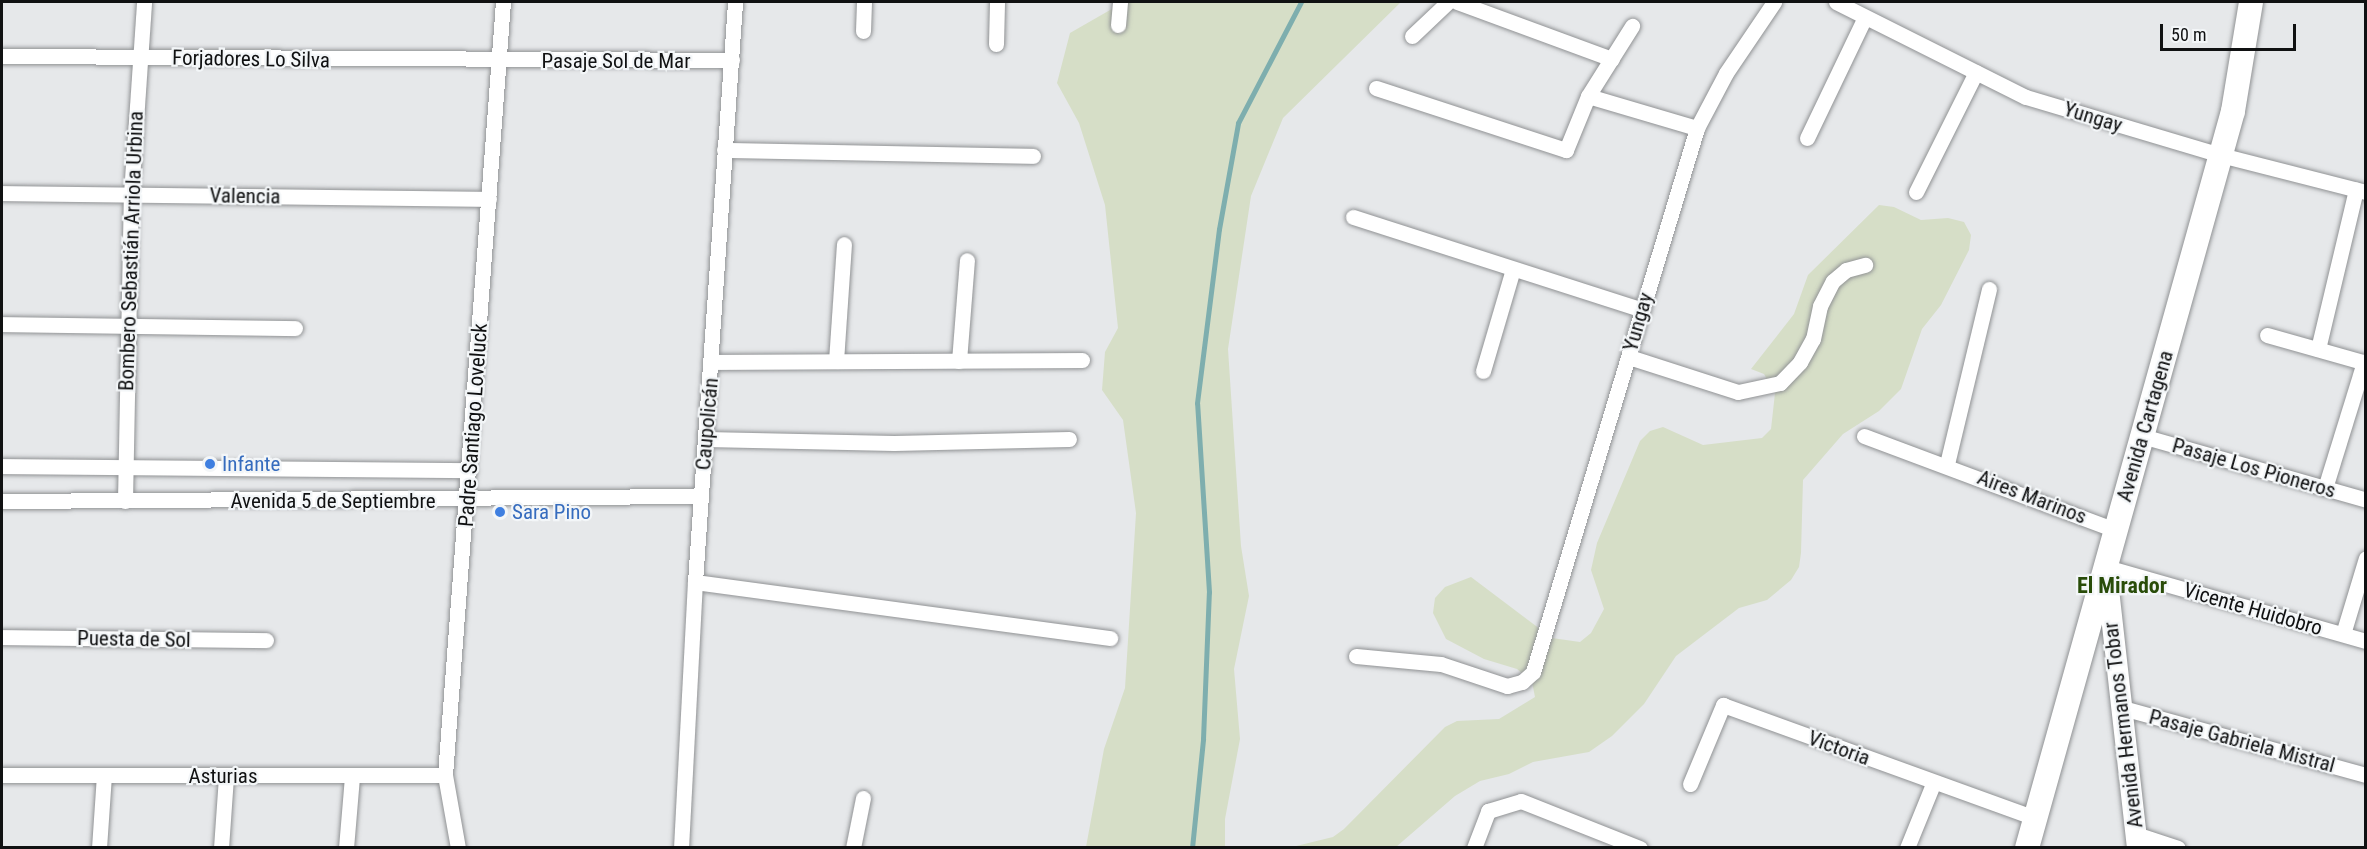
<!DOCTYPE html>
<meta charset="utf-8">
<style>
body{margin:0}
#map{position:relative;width:2367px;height:849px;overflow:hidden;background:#e6e8ea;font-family:"Roboto Condensed",sans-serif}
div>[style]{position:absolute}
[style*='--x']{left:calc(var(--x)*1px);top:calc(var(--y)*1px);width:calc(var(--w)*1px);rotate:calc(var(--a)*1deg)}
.green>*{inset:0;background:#d6dec7}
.stream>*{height:5px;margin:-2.5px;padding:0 2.5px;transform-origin:2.5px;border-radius:2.5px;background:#7eaeae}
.roads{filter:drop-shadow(0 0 2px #909294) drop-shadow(0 0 2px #909294)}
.street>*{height:15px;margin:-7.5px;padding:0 7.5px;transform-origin:7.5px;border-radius:7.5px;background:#fff}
.secondary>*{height:21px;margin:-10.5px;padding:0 10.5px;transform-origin:10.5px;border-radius:10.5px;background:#fff}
.primary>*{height:24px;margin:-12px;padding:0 12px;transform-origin:12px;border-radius:12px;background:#fff}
.dots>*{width:16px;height:16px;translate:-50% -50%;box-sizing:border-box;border:3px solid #f3f6f8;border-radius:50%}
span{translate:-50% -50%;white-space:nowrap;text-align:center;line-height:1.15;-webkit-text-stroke:4.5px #f3f6f8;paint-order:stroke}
.street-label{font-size:21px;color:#101112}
.shop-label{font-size:21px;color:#366cbe}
.left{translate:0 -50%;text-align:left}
.neighbourhood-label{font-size:22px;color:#294c09;font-weight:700}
.frame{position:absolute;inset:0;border:3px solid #101112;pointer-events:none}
.scale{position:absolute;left:2160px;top:24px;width:136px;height:27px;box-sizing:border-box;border:3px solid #101112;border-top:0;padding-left:8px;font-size:18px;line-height:21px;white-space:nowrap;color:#101112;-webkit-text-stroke:4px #f3f6f8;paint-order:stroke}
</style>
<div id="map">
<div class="green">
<div style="clip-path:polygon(1124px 2px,1401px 2px,1283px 118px,1251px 196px,1228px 349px,1241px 546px,1249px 596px,1234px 669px,1240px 739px,1225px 819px,1225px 847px,1086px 847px,1104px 749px,1125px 688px,1136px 513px,1123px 420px,1102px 390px,1105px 352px,1118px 328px,1105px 205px,1079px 123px,1057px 83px,1070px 33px)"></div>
<div style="clip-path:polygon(1879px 205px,1894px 207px,1921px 220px,1948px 218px,1964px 222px,1971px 235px,1969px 250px,1941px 305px,1922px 329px,1901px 389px,1879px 411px,1843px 434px,1803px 480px,1801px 553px,1799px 567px,1791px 580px,1767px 600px,1739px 608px,1676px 656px,1644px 704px,1612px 736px,1589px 752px,1533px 762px,1509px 774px,1480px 781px,1455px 796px,1396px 847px,1288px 848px,1333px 837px,1344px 829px,1445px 727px,1457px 721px,1499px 719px,1535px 697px,1532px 682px,1517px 669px,1484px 659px,1446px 639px,1433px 613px,1435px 598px,1445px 587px,1471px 577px,1552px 638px,1580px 642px,1591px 633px,1604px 609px,1591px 570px,1597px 543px,1640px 441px,1650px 431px,1663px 427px,1703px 445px,1762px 438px,1771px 429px,1775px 393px,1764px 374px,1751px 369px,1794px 314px,1808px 275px)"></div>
</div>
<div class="stream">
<div style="--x:1192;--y:848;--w:110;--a:-84.2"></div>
<div style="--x:1203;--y:739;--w:147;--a:-87.7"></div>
<div style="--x:1209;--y:592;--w:189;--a:-93.6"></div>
<div style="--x:1197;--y:403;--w:175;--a:-82.8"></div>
<div style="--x:1219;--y:229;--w:108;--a:-79.8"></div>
<div style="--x:1238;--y:123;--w:136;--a:-62.5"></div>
</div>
<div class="roads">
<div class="street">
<div style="--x:1457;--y:2;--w:165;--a:20.2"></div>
<div style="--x:1836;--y:2;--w:212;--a:26.6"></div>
<div style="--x:2026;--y:97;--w:203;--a:16.6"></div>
<div style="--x:2221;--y:155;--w:150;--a:14.3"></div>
<div style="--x:1118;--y:25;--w:23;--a:-85"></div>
<div style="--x:863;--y:31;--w:29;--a:-88"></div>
<div style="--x:1412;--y:36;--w:50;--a:-43.4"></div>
<div style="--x:996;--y:44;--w:42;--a:-88.6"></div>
<div style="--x:2;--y:56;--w:730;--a:0.31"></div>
<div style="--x:1376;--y:88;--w:200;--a:18.1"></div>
<div style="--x:1566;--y:150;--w:58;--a:-67.8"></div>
<div style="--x:1588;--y:96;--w:114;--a:16.4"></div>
<div style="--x:1588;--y:96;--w:83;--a:-57.8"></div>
<div style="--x:1807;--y:138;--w:134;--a:-64.4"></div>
<div style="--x:724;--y:150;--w:309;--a:1.1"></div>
<div style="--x:1916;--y:192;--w:134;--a:-63.4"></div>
<div style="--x:2;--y:193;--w:487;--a:0.7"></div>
<div style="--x:1353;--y:217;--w:304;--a:17.8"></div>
<div style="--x:2;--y:324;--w:293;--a:0.8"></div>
<div style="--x:2267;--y:335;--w:103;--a:15.8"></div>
<div style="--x:2318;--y:349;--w:164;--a:-76.6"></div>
<div style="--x:1629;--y:357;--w:114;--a:17.8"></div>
<div style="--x:1738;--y:392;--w:43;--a:-12.1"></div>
<div style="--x:1780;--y:383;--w:29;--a:-46"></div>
<div style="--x:1800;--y:362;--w:26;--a:-61"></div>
<div style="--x:1813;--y:339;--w:34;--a:-78"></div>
<div style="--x:1820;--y:306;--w:28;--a:-63"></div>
<div style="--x:1833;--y:281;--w:17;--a:-40"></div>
<div style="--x:1846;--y:270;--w:20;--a:-15"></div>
<div style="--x:836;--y:361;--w:117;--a:-86.1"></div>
<div style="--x:959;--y:361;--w:101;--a:-85.5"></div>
<div style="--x:712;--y:362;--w:370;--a:-0.3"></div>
<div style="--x:1483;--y:371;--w:106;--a:-73.6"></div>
<div style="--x:1864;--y:436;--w:269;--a:20.5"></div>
<div style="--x:2142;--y:436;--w:233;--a:15.9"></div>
<div style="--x:705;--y:439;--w:189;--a:1.2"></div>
<div style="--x:894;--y:443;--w:175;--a:-1.3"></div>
<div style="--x:1947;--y:464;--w:180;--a:-76.5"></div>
<div style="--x:2;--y:466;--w:467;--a:0.5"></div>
<div style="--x:2325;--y:488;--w:132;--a:-72.8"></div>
<div style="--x:2;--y:501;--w:699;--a:-0.41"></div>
<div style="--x:125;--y:501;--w:307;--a:-88.9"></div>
<div style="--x:131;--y:194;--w:192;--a:-86.1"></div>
<div style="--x:2106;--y:567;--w:270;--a:15.9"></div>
<div style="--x:695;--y:582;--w:419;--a:7.7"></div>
<div style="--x:2343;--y:634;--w:79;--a:-73.2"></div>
<div style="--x:2;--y:637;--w:264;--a:0.7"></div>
<div style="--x:1356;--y:656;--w:85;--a:5.4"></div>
<div style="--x:1441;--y:664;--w:70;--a:18.4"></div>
<div style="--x:1507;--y:686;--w:16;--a:-15"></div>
<div style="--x:1522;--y:682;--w:15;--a:-42"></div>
<div style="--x:1533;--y:672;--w:568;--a:-73.22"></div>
<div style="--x:1697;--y:128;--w:62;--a:-62.2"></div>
<div style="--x:1726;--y:73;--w:86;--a:-55.9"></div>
<div style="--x:2119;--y:707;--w:256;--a:15.4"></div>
<div style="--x:2;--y:775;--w:443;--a:0"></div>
<div style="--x:1690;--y:784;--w:86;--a:-67.3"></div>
<div style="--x:1723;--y:705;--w:332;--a:19.9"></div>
<div style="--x:2136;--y:834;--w:44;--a:18.4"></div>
<div style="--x:99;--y:848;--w:73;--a:-86.1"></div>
<div style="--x:221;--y:848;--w:72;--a:-86"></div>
<div style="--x:346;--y:848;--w:72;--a:-85.2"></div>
<div style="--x:458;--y:848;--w:74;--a:-100.1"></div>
<div style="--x:445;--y:775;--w:775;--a:-85.71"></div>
<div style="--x:681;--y:848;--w:266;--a:-87"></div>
<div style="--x:695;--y:582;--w:581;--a:-86.05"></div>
<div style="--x:853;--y:848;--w:51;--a:-78.7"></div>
<div style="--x:1474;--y:848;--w:40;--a:-69"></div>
<div style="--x:1488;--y:811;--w:34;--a:-17"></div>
<div style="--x:1521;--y:801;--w:128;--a:21.6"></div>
<div style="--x:1907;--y:848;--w:69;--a:-67.9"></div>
</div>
<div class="secondary">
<div style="--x:2106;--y:571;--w:279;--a:83.6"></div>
</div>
<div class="primary">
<div style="--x:2027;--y:848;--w:765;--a:-74.38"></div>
<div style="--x:2233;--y:111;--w:110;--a:-80.6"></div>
</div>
</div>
<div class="dots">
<div style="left:210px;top:464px;background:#3f7fe0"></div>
<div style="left:500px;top:512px;background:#3f7fe0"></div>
</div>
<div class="street-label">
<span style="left:251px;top:59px;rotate:1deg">Forjadores Lo Silva</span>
<span style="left:616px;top:61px">Pasaje Sol de Mar</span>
<span style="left:2093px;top:117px;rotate:17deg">Yungay</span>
<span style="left:245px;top:196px;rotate:1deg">Valencia</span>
<span style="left:131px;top:251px;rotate:-88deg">Bombero Sebastián Arriola Urbina</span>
<span style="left:1638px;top:322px;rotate:-74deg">Yungay</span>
<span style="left:707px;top:424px;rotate:-85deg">Caupolicán</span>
<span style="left:473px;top:425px;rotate:-86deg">Padre Santiago Loveluck</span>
<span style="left:2145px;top:426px;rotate:-74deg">Avenida Cartagena</span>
<span style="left:2254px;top:468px;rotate:16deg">Pasaje Los Pioneros</span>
<span style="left:2032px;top:497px;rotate:21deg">Aires Marinos</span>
<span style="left:333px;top:501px">Avenida 5 de Septiembre</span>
<span style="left:2253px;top:609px;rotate:16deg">Vicente Huidobro</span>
<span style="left:134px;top:639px;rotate:1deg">Puesta de Sol</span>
<span style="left:2123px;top:725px;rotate:-97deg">Avenida Hermanos Tobar</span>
<span style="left:2242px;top:741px;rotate:15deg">Pasaje Gabriela Mistral</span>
<span style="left:1839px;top:748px;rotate:20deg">Victoria</span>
<span style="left:223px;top:776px">Asturias</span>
</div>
<div class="shop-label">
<span class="left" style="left:222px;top:464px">Infante</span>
<span class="left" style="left:512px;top:512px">Sara Pino</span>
</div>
<div class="neighbourhood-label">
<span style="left:2122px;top:586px">El Mirador</span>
</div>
<div class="frame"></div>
<div class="scale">50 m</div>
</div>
